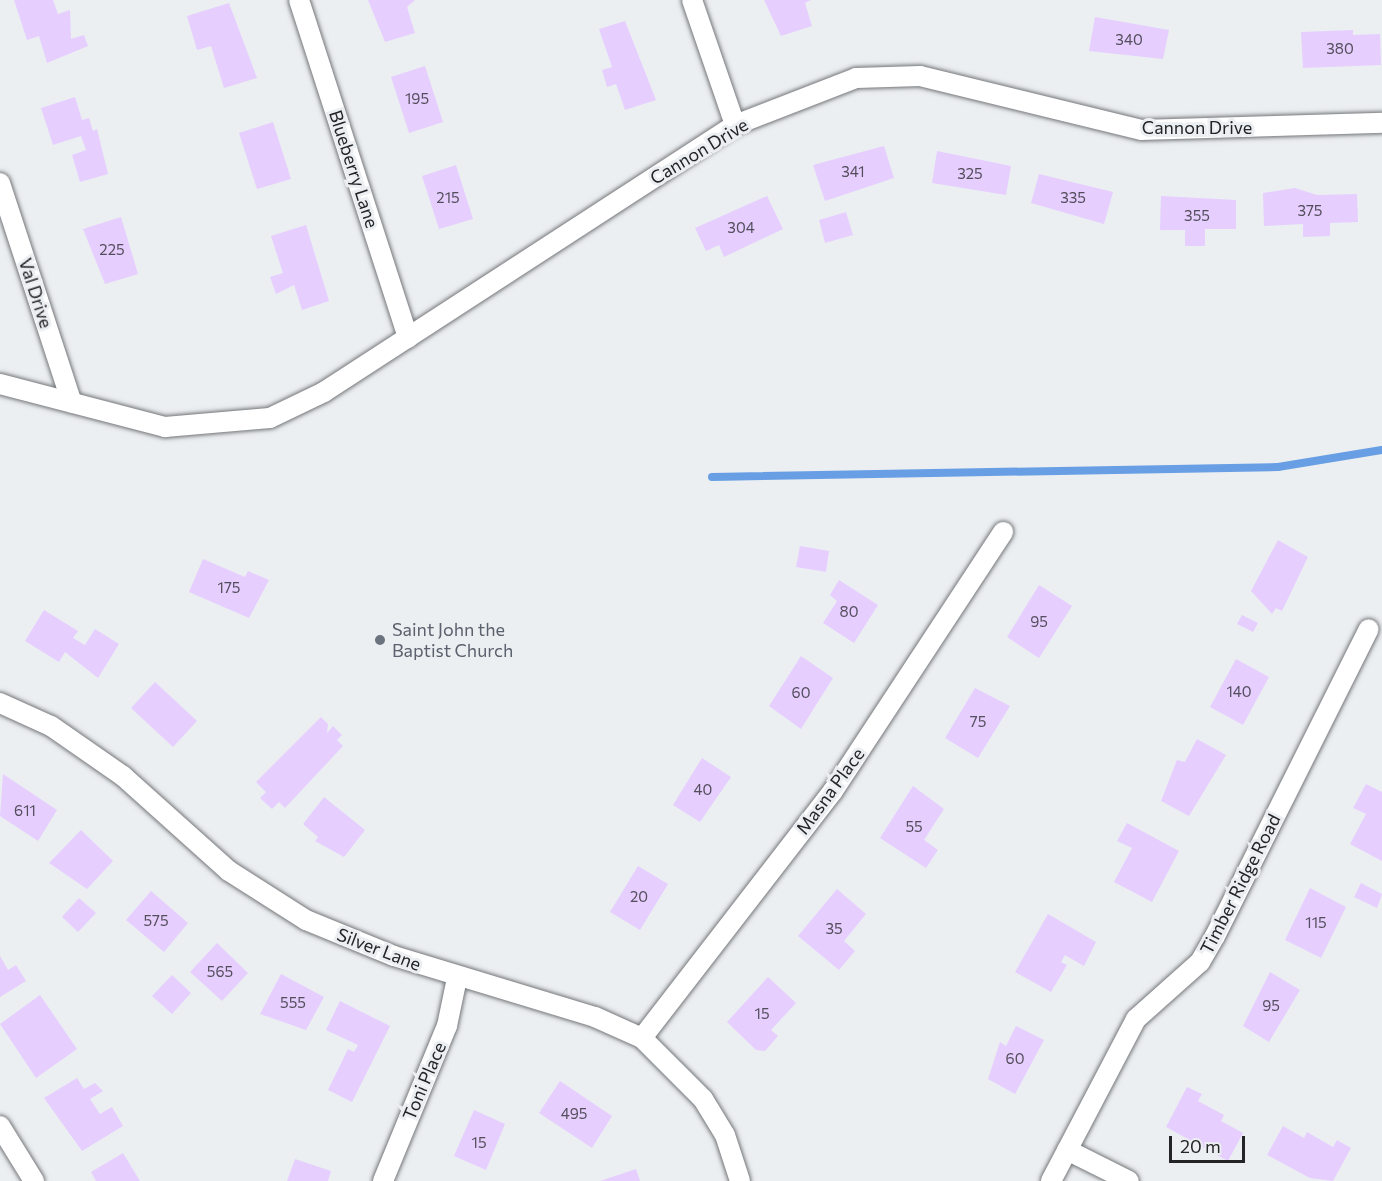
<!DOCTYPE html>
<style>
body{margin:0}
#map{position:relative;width:1382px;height:1181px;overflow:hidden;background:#eceff2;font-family:Commissioner,sans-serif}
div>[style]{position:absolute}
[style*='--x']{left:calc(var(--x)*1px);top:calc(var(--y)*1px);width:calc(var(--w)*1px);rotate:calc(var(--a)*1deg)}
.stream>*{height:8px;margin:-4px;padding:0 4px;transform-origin:4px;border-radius:4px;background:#689fe4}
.building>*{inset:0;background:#e6ceff}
.roads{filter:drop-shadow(0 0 2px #75777a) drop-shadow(0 0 2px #75777a)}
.street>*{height:20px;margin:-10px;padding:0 10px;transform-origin:10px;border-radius:10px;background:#fff}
.dots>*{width:16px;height:16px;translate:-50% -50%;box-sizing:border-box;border:3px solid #eceff2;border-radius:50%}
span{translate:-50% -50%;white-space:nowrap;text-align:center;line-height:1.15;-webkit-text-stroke:6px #eceff2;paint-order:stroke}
.number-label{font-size:15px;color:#544e5c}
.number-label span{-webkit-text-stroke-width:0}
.street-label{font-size:18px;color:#232425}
.worship-label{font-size:18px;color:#5b616d}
.left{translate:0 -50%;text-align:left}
.scale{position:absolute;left:1169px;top:1136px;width:76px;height:27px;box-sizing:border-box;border:3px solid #232425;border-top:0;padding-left:8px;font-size:18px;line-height:21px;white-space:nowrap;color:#232425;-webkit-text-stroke:4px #eceff2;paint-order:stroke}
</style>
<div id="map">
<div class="stream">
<div style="--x:712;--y:477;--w:566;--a:-1.01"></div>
<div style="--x:1278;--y:467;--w:105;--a:-9.3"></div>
</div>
<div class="building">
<div style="clip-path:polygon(14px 0,53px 0,58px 14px,70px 10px,71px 39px,84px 35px,88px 46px,47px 63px,39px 36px,27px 40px)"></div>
<div style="clip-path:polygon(368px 0,415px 0,407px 7px,415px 33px,385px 42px)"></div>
<div style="clip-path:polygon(764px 0,811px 0,805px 3px,812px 26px,781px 36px)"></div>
<div style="clip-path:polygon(229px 3px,257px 78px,224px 88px,211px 46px,197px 50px,187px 16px)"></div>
<div style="clip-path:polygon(1095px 17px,1169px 30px,1163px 59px,1089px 51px)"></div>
<div style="clip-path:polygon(625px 21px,656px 100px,625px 110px,616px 84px,607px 87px,602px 70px,612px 67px,599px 29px)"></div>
<div style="clip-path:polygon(1353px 30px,1353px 35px,1380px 34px,1381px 65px,1303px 68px,1301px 32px)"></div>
<div style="clip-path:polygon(425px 66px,443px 122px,409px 133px,391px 77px)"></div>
<div style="clip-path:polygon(75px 97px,82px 120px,89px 118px,93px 131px,97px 129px,108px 174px,80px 182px,72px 155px,86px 150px,81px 136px,53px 145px,41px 108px)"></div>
<div style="clip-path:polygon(273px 122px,291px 179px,257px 189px,239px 133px)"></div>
<div style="clip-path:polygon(884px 146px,894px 178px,825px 201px,813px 165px)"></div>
<div style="clip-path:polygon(937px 151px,1011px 166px,1006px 195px,932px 183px)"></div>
<div style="clip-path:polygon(456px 165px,473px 219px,439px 229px,422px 176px)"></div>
<div style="clip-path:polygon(1039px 174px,1113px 192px,1104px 224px,1031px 203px)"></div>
<div style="clip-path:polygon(1295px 188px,1317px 195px,1357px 194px,1358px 222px,1330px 223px,1330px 236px,1303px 237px,1303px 224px,1264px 226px,1263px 193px)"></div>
<div style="clip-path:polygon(767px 196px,783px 229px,724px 257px,719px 245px,706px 251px,695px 228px)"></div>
<div style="clip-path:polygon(1161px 196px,1236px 200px,1236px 229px,1205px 229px,1205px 246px,1185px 246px,1185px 230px,1160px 230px)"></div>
<div style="clip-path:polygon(846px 212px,853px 235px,825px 243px,819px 220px)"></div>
<div style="clip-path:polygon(121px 217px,138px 274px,105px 284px,83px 229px)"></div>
<div style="clip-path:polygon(306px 225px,329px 301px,302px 310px,294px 285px,276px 294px,270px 277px,283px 273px,271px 236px)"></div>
<div style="clip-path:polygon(1278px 540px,1308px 557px,1282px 611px,1276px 608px,1272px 614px,1251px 591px)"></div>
<div style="clip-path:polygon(800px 546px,829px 551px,826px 572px,796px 567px)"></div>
<div style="clip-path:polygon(203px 559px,245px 577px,248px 571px,269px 580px,249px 618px,189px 592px)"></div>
<div style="clip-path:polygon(839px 580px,878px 605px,854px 643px,823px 623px,837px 601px,830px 595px)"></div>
<div style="clip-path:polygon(1039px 585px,1072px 606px,1039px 658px,1007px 637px)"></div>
<div style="clip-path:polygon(44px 610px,78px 631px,73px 638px,85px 645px,95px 629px,119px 644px,98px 678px,65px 652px,59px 662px,25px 641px)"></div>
<div style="clip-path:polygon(1242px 615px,1258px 623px,1253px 632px,1237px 624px)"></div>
<div style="clip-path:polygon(801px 656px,833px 678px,801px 729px,769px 706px)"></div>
<div style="clip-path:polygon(1236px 659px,1269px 677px,1243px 725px,1210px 707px)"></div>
<div style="clip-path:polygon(155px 682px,197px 721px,173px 747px,131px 708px)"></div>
<div style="clip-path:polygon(975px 688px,1010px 706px,978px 758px,945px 738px)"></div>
<div style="clip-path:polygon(321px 717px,328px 724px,327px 733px,333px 726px,342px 735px,337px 740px,343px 746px,285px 808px,279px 802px,272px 809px,260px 798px,266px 792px,256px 782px)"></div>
<div style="clip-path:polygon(1197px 739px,1226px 755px,1189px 816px,1161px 801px,1177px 760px,1185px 762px)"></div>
<div style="clip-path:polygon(702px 758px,731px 777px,700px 822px,673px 805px)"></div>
<div style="clip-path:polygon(3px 774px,57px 810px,38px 841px,0 816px)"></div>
<div style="clip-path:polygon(1366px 784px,1382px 792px,1382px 861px,1350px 844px,1366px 814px,1353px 808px)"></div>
<div style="clip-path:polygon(913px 786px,944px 809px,924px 840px,938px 850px,926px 868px,880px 838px)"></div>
<div style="clip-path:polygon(324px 797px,365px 830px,344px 857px,315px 841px,318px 837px,303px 824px)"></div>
<div style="clip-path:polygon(1127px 823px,1179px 851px,1152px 902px,1114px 882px,1132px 848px,1117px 841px)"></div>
<div style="clip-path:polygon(81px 830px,113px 861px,87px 889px,49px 863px)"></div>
<div style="clip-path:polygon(638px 866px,668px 884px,640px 930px,610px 912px)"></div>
<div style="clip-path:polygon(1361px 883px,1382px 894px,1377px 908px,1354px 897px)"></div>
<div style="clip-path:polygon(1310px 888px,1346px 907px,1321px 958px,1285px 940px)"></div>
<div style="clip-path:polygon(837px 889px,866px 914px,844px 941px,855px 951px,839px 970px,798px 936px)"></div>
<div style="clip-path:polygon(151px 891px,188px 923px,164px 952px,126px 920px)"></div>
<div style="clip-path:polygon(79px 898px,96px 913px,78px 932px,62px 917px)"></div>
<div style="clip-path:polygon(1048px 914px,1096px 942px,1084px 966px,1065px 955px,1061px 962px,1067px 965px,1051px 992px,1015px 972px)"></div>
<div style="clip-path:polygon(217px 943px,248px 973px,222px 1001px,190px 972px)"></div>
<div style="clip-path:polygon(0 956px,8px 970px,16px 965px,26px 981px,0 997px)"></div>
<div style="clip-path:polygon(1270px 972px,1300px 990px,1269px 1042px,1243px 1026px)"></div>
<div style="clip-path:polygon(281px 974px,324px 997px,306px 1030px,260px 1014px)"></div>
<div style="clip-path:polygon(172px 975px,191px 993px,172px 1014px,152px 996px)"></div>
<div style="clip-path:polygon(768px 977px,796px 1003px,771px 1030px,778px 1036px,765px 1051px,756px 1050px,727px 1022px)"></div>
<div style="clip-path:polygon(40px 995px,77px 1049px,36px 1078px,0 1024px)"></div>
<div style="clip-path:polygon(340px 1001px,390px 1026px,352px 1102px,328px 1090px,348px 1049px,354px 1052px,358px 1045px,326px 1030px)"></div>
<div style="clip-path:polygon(1016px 1026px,1044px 1040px,1015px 1094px,988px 1079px,1000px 1042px,1006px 1046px)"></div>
<div style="clip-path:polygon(77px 1078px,84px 1089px,95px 1083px,103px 1091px,90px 1099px,100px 1114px,112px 1107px,123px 1126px,82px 1151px,44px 1098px)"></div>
<div style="clip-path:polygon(560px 1081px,612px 1116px,592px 1148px,539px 1113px)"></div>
<div style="clip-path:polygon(1187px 1087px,1202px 1094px,1198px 1101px,1224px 1115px,1221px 1121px,1243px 1133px,1228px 1161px,1166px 1127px)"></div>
<div style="clip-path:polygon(474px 1110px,505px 1124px,486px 1170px,454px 1156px)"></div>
<div style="clip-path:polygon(1283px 1126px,1304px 1138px,1307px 1132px,1333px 1147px,1337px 1140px,1351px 1148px,1333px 1181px,1310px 1178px,1267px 1155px)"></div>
<div style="clip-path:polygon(123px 1153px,140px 1181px,96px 1181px,91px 1172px)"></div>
<div style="clip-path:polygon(295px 1159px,331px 1171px,328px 1181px,287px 1181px)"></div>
<div style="clip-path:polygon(636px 1169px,640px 1181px,600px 1181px)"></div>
</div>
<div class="roads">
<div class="street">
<div style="--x:299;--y:0;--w:355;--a:72.1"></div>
<div style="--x:692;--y:0;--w:132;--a:71"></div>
<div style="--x:0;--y:183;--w:231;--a:71.9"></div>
<div style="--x:0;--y:384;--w:171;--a:14.6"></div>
<div style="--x:165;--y:427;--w:105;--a:-4.9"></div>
<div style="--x:270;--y:418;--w:60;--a:-25.7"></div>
<div style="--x:324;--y:392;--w:490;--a:-33"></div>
<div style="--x:735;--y:125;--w:130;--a:-21.2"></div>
<div style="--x:856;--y:78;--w:64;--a:-1.8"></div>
<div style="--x:920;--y:76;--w:228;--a:13.7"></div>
<div style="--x:1142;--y:130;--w:240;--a:-1.7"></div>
<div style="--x:0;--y:703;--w:56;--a:24.3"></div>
<div style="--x:51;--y:726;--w:88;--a:34.8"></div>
<div style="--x:123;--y:776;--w:142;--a:41.9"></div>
<div style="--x:229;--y:871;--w:91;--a:32.5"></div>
<div style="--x:306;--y:920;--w:95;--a:22.2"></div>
<div style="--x:394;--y:956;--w:210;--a:16.9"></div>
<div style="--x:595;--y:1017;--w:51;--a:24.1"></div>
<div style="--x:642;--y:1038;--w:86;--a:45"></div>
<div style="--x:703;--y:1099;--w:42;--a:58.6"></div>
<div style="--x:725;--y:1135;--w:48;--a:71.9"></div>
<div style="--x:642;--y:1038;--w:312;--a:-52.3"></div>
<div style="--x:833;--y:791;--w:310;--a:-56.7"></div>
<div style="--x:0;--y:1126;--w:65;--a:58.3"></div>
<div style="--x:1067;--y:1150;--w:69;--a:26.6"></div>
<div style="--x:383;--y:1181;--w:168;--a:-67.6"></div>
<div style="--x:447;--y:1026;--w:49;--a:-78.2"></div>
<div style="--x:1051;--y:1181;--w:183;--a:-62.3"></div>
<div style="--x:1136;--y:1019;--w:86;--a:-41.7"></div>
<div style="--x:1200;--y:962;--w:30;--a:-60"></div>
<div style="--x:1215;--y:936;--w:343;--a:-63.4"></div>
</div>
</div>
<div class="dots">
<div style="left:380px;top:640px;background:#6b7280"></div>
</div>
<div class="number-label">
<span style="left:1129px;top:40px">340</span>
<span style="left:1340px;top:49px">380</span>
<span style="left:417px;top:99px">195</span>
<span style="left:853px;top:172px">341</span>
<span style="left:970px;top:174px">325</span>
<span style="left:448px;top:198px">215</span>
<span style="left:1073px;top:198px">335</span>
<span style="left:1310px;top:211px">375</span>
<span style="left:1197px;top:216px">355</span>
<span style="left:741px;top:228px">304</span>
<span style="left:112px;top:250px">225</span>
<span style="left:229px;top:588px">175</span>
<span style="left:849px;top:612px">80</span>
<span style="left:1039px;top:622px">95</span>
<span style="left:1239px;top:692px">140</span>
<span style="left:801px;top:693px">60</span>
<span style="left:978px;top:722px">75</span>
<span style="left:703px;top:790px">40</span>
<span style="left:25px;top:811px">611</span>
<span style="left:914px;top:827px">55</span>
<span style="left:639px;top:897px">20</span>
<span style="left:156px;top:921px">575</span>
<span style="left:1316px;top:923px">115</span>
<span style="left:834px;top:929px">35</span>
<span style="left:220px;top:972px">565</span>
<span style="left:293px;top:1003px">555</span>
<span style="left:1271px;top:1006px">95</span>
<span style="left:762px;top:1014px">15</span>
<span style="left:1015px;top:1059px">60</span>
<span style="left:574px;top:1114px">495</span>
<span style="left:479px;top:1143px">15</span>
</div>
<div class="street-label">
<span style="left:1197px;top:127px">Cannon Drive</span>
<span style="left:699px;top:151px;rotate:-31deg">Cannon Drive</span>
<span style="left:354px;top:169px;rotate:72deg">Blueberry Lane</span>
<span style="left:36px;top:293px;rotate:72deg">Val Drive</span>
<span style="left:830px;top:791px;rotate:-54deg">Masna Place</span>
<span style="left:1240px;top:884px;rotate:-63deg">Timber Ridge Road</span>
<span style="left:379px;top:949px;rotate:21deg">Silver Lane</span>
<span style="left:424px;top:1081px;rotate:-67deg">Toni Place</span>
</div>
<div class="worship-label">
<span class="left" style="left:392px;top:640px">Saint John the<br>Baptist Church</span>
</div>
<div class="scale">20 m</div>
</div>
